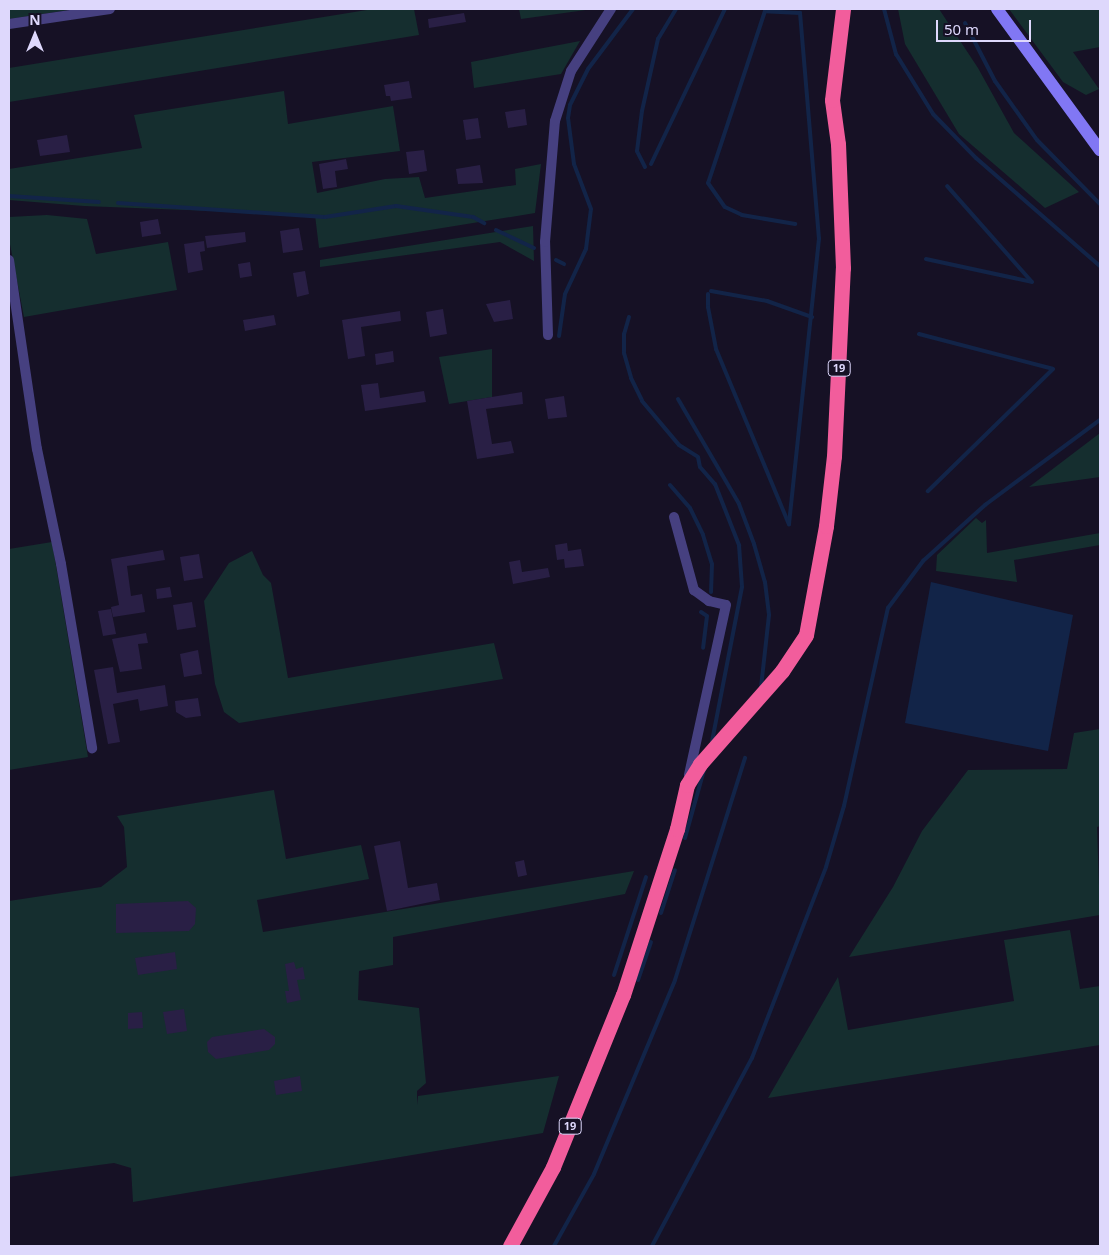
<!DOCTYPE html>
<style>
body{margin:0}
#map{position:relative;width:1109px;height:1255px;overflow:hidden;background:#161125;font-family:"Noto Sans",sans-serif}
div>[style]{position:absolute}
[style*='--x']{left:calc(var(--x)*1px);top:calc(var(--y)*1px);width:calc(var(--w)*1px);rotate:calc(var(--a)*1deg)}
.green>*{inset:0;background:#152e2f}
.water>*{inset:0;background:#122448}
.stream>*{height:4px;margin:-2px;padding:0 2px;transform-origin:2px;border-radius:2px;background:#122448}
.building>*{inset:0;background:#291f45}
.street>*{height:10px;margin:-5px;padding:0 5px;transform-origin:5px;border-radius:5px;background:#464080}
.secondary>*{height:12px;margin:-6px;padding:0 6px;transform-origin:6px;border-radius:6px;background:#8177f4}
.highway>*{height:15px;margin:-7.5px;padding:0 7.5px;transform-origin:7.5px;border-radius:7.5px;background:#f25d9c}
span{translate:-50% -50%;white-space:nowrap;text-align:center;line-height:1.15;-webkit-text-stroke:4px #161125;paint-order:stroke}
.shield-label span{padding:1px 4px;background:#161125;border:1px solid;border-radius:4px;-webkit-text-stroke-width:0}
.shield-label{font-size:11px;color:#ded8fc;font-weight:700}
.frame{position:absolute;inset:0;border:10px solid #ded8fc;pointer-events:none}
.north{position:absolute;left:10px;top:10px;width:50px;height:50px;-webkit-text-stroke:4px #161125;paint-order:stroke;rotate:0deg;font-size:14px;font-weight:700;line-height:20px;text-align:center;color:#ded8fc}
.north::after{content:'';display:block;margin:auto;width:18px;height:22px;background:#ded8fc;clip-path:polygon(50% 0,100% 100%,50% 72%,0 100%)}
.scale{position:absolute;left:936px;top:20px;width:95px;height:22px;box-sizing:border-box;border:2px solid #ded8fc;border-top:0;padding-left:6px;font-size:15px;line-height:18px;white-space:nowrap;color:#ded8fc;-webkit-text-stroke:4px #161125;paint-order:stroke}
</style>
<div id="map">
<div class="green">
<div style="clip-path:polygon(9px 9px,76px 9px,9px 19px)"></div>
<div style="clip-path:polygon(373px 9px,414px 9px,419px 35px,9px 102px,9px 68px)"></div>
<div style="clip-path:polygon(519px 9px,593px 9px,521px 19px)"></div>
<div style="clip-path:polygon(898px 9px,939px 9px,978px 68px,1014px 133px,1079px 192px,1045px 208px,959px 134px,905px 44px)"></div>
<div style="clip-path:polygon(1009px 9px,1100px 9px,1100px 47px,1073px 52px,1099px 89px,1086px 95px,1063px 82px)"></div>
<div style="clip-path:polygon(580px 41px,561px 74px,474px 88px,471px 62px)"></div>
<div style="clip-path:polygon(284px 91px,288px 124px,393px 106px,400px 151px,312px 162px,317px 193px,385px 179px,419px 177px,425px 198px,516px 185px,515px 169px,541px 164px,535px 213px,319px 248px,315px 215px,84px 206px,9px 200px,9px 169px,142px 148px,134px 115px)"></div>
<div style="clip-path:polygon(47px 215px,87px 219px,96px 254px,168px 242px,177px 290px,24px 317px,9px 239px,9px 217px)"></div>
<div style="clip-path:polygon(533px 226px,534px 261px,500px 242px,320px 267px,320px 260px)"></div>
<div style="clip-path:polygon(492px 349px,492px 397px,449px 404px,439px 357px)"></div>
<div style="clip-path:polygon(1100px 433px,1100px 477px,1029px 487px)"></div>
<div style="clip-path:polygon(976px 518px,982px 523px,986px 520px,987px 553px,1100px 533px,1100px 545px,1014px 560px,1017px 582px,936px 571px,937px 555px)"></div>
<div style="clip-path:polygon(52px 542px,88px 757px,9px 770px,9px 549px)"></div>
<div style="clip-path:polygon(252px 551px,263px 575px,271px 583px,288px 678px,494px 643px,503px 679px,239px 723px,224px 712px,215px 684px,204px 601px,229px 563px)"></div>
<div style="clip-path:polygon(1100px 729px,1100px 826px,1097px 827px,1100px 915px,849px 957px,893px 887px,922px 831px,968px 770px,1067px 769px,1074px 733px)"></div>
<div style="clip-path:polygon(274px 790px,286px 859px,361px 845px,369px 879px,257px 900px,263px 932px,634px 871px,625px 894px,393px 937px,393px 965px,359px 971px,358px 1000px,419px 1008px,426px 1083px,417px 1091px,417px 1105px,418px 1096px,559px 1076px,543px 1133px,133px 1202px,131px 1168px,114px 1163px,9px 1177px,9px 901px,101px 887px,127px 867px,124px 827px,117px 816px)"></div>
<div style="clip-path:polygon(1070px 930px,1080px 989px,1100px 986px,1100px 1045px,768px 1098px,838px 977px,848px 1030px,1014px 1001px,1004px 940px)"></div>
</div>
<div class="water">
<div style="clip-path:polygon(931px 582px,1073px 615px,1048px 751px,905px 723px)"></div>
</div>
<div class="stream">
<div style="--x:884;--y:9;--w:47;--a:75.1"></div>
<div style="--x:896;--y:54;--w:70;--a:58.3"></div>
<div style="--x:933;--y:114;--w:62;--a:45.7"></div>
<div style="--x:976;--y:158;--w:164;--a:41.1"></div>
<div style="--x:965;--y:23;--w:65;--a:62.7"></div>
<div style="--x:995;--y:81;--w:72;--a:54.6"></div>
<div style="--x:1037;--y:140;--w:90;--a:45.5"></div>
<div style="--x:651;--y:164;--w:172;--a:-64.5"></div>
<div style="--x:645;--y:167;--w:18;--a:-117"></div>
<div style="--x:637;--y:151;--w:40;--a:-82.9"></div>
<div style="--x:642;--y:111;--w:74;--a:-77.5"></div>
<div style="--x:658;--y:39;--w:35;--a:-59"></div>
<div style="--x:9;--y:196;--w:90;--a:3.8"></div>
<div style="--x:118;--y:203;--w:207;--a:3.9"></div>
<div style="--x:325;--y:217;--w:72;--a:-8.8"></div>
<div style="--x:396;--y:206;--w:78;--a:8.1"></div>
<div style="--x:473;--y:217;--w:13;--a:29"></div>
<div style="--x:496;--y:230;--w:42;--a:25.3"></div>
<div style="--x:926;--y:259;--w:108;--a:12.2"></div>
<div style="--x:1032;--y:282;--w:128;--a:-131.5"></div>
<div style="--x:556;--y:260;--w:9;--a:27"></div>
<div style="--x:711;--y:291;--w:57;--a:10.1"></div>
<div style="--x:767;--y:301;--w:48;--a:19.6"></div>
<div style="--x:708;--y:294;--w:13;--a:90"></div>
<div style="--x:708;--y:307;--w:43;--a:79.2"></div>
<div style="--x:716;--y:349;--w:190;--a:67.4"></div>
<div style="--x:629;--y:317;--w:18;--a:106"></div>
<div style="--x:624;--y:334;--w:19;--a:90"></div>
<div style="--x:624;--y:353;--w:26;--a:74"></div>
<div style="--x:631;--y:378;--w:25;--a:64"></div>
<div style="--x:642;--y:401;--w:57;--a:49.9"></div>
<div style="--x:679;--y:445;--w:22;--a:32"></div>
<div style="--x:698;--y:457;--w:10;--a:79"></div>
<div style="--x:700;--y:467;--w:23;--a:49"></div>
<div style="--x:715;--y:484;--w:66;--a:68.5"></div>
<div style="--x:739;--y:545;--w:42;--a:85.9"></div>
<div style="--x:742;--y:587;--w:158;--a:101"></div>
<div style="--x:919;--y:334;--w:138;--a:14.6"></div>
<div style="--x:1053;--y:369;--w:175;--a:135.7"></div>
<div style="--x:559;--y:336;--w:42;--a:-81.9"></div>
<div style="--x:565;--y:294;--w:50;--a:-65"></div>
<div style="--x:586;--y:249;--w:40;--a:-82.9"></div>
<div style="--x:591;--y:209;--w:48;--a:-110.7"></div>
<div style="--x:574;--y:164;--w:46;--a:-97.4"></div>
<div style="--x:568;--y:118;--w:13;--a:-81"></div>
<div style="--x:570;--y:105;--w:40;--a:-63.4"></div>
<div style="--x:588;--y:69;--w:75;--a:-53.1"></div>
<div style="--x:678;--y:399;--w:121;--a:59.8"></div>
<div style="--x:739;--y:504;--w:43;--a:69.4"></div>
<div style="--x:754;--y:544;--w:40;--a:74"></div>
<div style="--x:765;--y:582;--w:33;--a:83"></div>
<div style="--x:769;--y:615;--w:72;--a:96.3"></div>
<div style="--x:670;--y:485;--w:30;--a:49"></div>
<div style="--x:690;--y:508;--w:30;--a:64"></div>
<div style="--x:703;--y:535;--w:30;--a:73"></div>
<div style="--x:712;--y:564;--w:28;--a:92"></div>
<div style="--x:789;--y:524;--w:287;--a:-84"></div>
<div style="--x:819;--y:239;--w:227;--a:-94.8"></div>
<div style="--x:800;--y:13;--w:35;--a:-177"></div>
<div style="--x:765;--y:11;--w:181;--a:108.3"></div>
<div style="--x:708;--y:183;--w:29;--a:55"></div>
<div style="--x:725;--y:207;--w:19;--a:25"></div>
<div style="--x:742;--y:215;--w:54;--a:9.6"></div>
<div style="--x:701;--y:612;--w:7;--a:34"></div>
<div style="--x:707;--y:616;--w:32;--a:97"></div>
<div style="--x:685;--y:838;--w:71;--a:-74.4"></div>
<div style="--x:661;--y:913;--w:45;--a:-72"></div>
<div style="--x:614;--y:975;--w:103;--a:-71.9"></div>
<div style="--x:638;--y:980;--w:40;--a:-71.1"></div>
<div style="--x:554;--y:1246;--w:82;--a:-60.9"></div>
<div style="--x:594;--y:1174;--w:210;--a:-67.3"></div>
<div style="--x:675;--y:980;--w:233;--a:-72.5"></div>
<div style="--x:652;--y:1246;--w:213;--a:-62"></div>
<div style="--x:752;--y:1058;--w:205;--a:-68.8"></div>
<div style="--x:826;--y:867;--w:64;--a:-73.6"></div>
<div style="--x:844;--y:806;--w:203;--a:-77.5"></div>
<div style="--x:888;--y:608;--w:59;--a:-53.3"></div>
<div style="--x:923;--y:561;--w:84;--a:-42.1"></div>
<div style="--x:985;--y:505;--w:143;--a:-36.5"></div>
</div>
<div class="building">
<div style="clip-path:polygon(464px 13px,466px 22px,429px 28px,428px 19px)"></div>
<div style="clip-path:polygon(409px 81px,412px 98px,391px 101px,390px 96px,386px 96px,384px 85px)"></div>
<div style="clip-path:polygon(525px 109px,527px 125px,508px 128px,505px 112px)"></div>
<div style="clip-path:polygon(478px 118px,481px 138px,466px 140px,463px 120px)"></div>
<div style="clip-path:polygon(67px 135px,70px 152px,40px 156px,37px 140px)"></div>
<div style="clip-path:polygon(424px 150px,427px 171px,409px 174px,406px 152px)"></div>
<div style="clip-path:polygon(346px 159px,348px 169px,335px 171px,337px 187px,323px 189px,319px 164px)"></div>
<div style="clip-path:polygon(480px 165px,483px 183px,458px 184px,456px 169px)"></div>
<div style="clip-path:polygon(158px 219px,161px 234px,142px 237px,140px 222px)"></div>
<div style="clip-path:polygon(299px 228px,303px 250px,283px 253px,280px 231px)"></div>
<div style="clip-path:polygon(245px 232px,246px 242px,207px 248px,205px 236px)"></div>
<div style="clip-path:polygon(204px 241px,205px 251px,200px 252px,203px 270px,188px 273px,184px 244px)"></div>
<div style="clip-path:polygon(250px 262px,252px 276px,240px 278px,238px 264px)"></div>
<div style="clip-path:polygon(305px 271px,309px 294px,297px 297px,293px 273px)"></div>
<div style="clip-path:polygon(510px 300px,513px 319px,494px 322px,486px 304px)"></div>
<div style="clip-path:polygon(443px 309px,447px 334px,430px 337px,426px 312px)"></div>
<div style="clip-path:polygon(400px 311px,401px 321px,361px 327px,365px 356px,348px 359px,342px 320px)"></div>
<div style="clip-path:polygon(274px 315px,276px 325px,245px 331px,243px 320px)"></div>
<div style="clip-path:polygon(393px 351px,394px 362px,376px 365px,375px 354px)"></div>
<div style="clip-path:polygon(378px 383px,380px 398px,424px 391px,426px 402px,365px 411px,361px 385px)"></div>
<div style="clip-path:polygon(522px 392px,523px 404px,486px 409px,492px 444px,511px 441px,514px 453px,477px 459px,467px 401px)"></div>
<div style="clip-path:polygon(564px 396px,567px 417px,548px 419px,545px 399px)"></div>
<div style="clip-path:polygon(567px 543px,568px 551px,581px 549px,584px 566px,565px 568px,564px 559px,557px 560px,555px 545px)"></div>
<div style="clip-path:polygon(163px 550px,165px 560px,127px 566px,131px 596px,142px 594px,145px 612px,113px 617px,111px 607px,119px 605px,111px 559px)"></div>
<div style="clip-path:polygon(199px 554px,203px 578px,184px 581px,180px 557px)"></div>
<div style="clip-path:polygon(520px 560px,522px 572px,548px 568px,550px 577px,513px 584px,509px 562px)"></div>
<div style="clip-path:polygon(170px 587px,172px 597px,157px 599px,156px 589px)"></div>
<div style="clip-path:polygon(192px 602px,196px 627px,177px 630px,173px 605px)"></div>
<div style="clip-path:polygon(111px 609px,116px 634px,103px 636px,98px 611px)"></div>
<div style="clip-path:polygon(146px 633px,148px 643px,138px 644px,142px 669px,120px 672px,112px 639px)"></div>
<div style="clip-path:polygon(198px 650px,202px 674px,184px 677px,180px 654px)"></div>
<div style="clip-path:polygon(113px 667px,117px 693px,165px 685px,168px 706px,140px 711px,138px 699px,113px 704px,120px 742px,108px 744px,94px 670px)"></div>
<div style="clip-path:polygon(198px 698px,201px 716px,186px 718px,176px 712px,175px 701px)"></div>
<div style="clip-path:polygon(400px 841px,408px 888px,437px 883px,440px 900px,387px 911px,374px 846px)"></div>
<div style="clip-path:polygon(524px 860px,527px 875px,518px 877px,515px 862px)"></div>
<div style="clip-path:polygon(188px 901px,196px 908px,195px 924px,189px 931px,116px 933px,116px 904px)"></div>
<div style="clip-path:polygon(175px 952px,177px 969px,138px 975px,135px 958px)"></div>
<div style="clip-path:polygon(294px 962px,296px 969px,303px 967px,305px 979px,297px 980px,301px 1000px,287px 1003px,285px 991px,289px 991px,285px 964px)"></div>
<div style="clip-path:polygon(184px 1009px,187px 1031px,167px 1034px,163px 1012px)"></div>
<div style="clip-path:polygon(142px 1012px,143px 1028px,128px 1029px,128px 1013px)"></div>
<div style="clip-path:polygon(264px 1029px,275px 1037px,275px 1044px,269px 1050px,216px 1059px,208px 1052px,207px 1042px,212px 1037px)"></div>
<div style="clip-path:polygon(300px 1076px,302px 1091px,276px 1095px,274px 1081px)"></div>
</div>
<div class="street">
<div style="--x:9;--y:24;--w:102;--a:-8.4"></div>
<div style="--x:9;--y:260;--w:191;--a:81.6"></div>
<div style="--x:37;--y:449;--w:117;--a:78.2"></div>
<div style="--x:61;--y:564;--w:187;--a:80.4"></div>
<div style="--x:548;--y:335;--w:93;--a:-91.8"></div>
<div style="--x:545;--y:242;--w:121;--a:-85.3"></div>
<div style="--x:555;--y:121;--w:52;--a:-72.3"></div>
<div style="--x:571;--y:71;--w:74;--a:-57.2"></div>
<div style="--x:674;--y:517;--w:76;--a:74.7"></div>
<div style="--x:694;--y:590;--w:19;--a:36"></div>
<div style="--x:709;--y:601;--w:17;--a:13"></div>
<div style="--x:726;--y:605;--w:174;--a:102.3"></div>
</div>
<div class="secondary">
<div style="--x:997;--y:9;--w:175;--a:53.9"></div>
</div>
<div class="highway">
<div style="--x:510;--y:1246;--w:90;--a:-61.4"></div>
<div style="--x:553;--y:1167;--w:186;--a:-67.9"></div>
<div style="--x:623;--y:995;--w:175;--a:-72"></div>
<div style="--x:677;--y:829;--w:45;--a:-77.2"></div>
<div style="--x:687;--y:785;--w:25;--a:-58"></div>
<div style="--x:700;--y:764;--w:124;--a:-48.6"></div>
<div style="--x:782;--y:671;--w:43;--a:-56.3"></div>
<div style="--x:806;--y:635;--w:111;--a:-79.6"></div>
<div style="--x:826;--y:526;--w:70;--a:-83.5"></div>
<div style="--x:834;--y:456;--w:188;--a:-87.3"></div>
<div style="--x:843;--y:268;--w:124;--a:-92.3"></div>
<div style="--x:838;--y:144;--w:44;--a:-97.8"></div>
<div style="--x:832;--y:100;--w:92;--a:-83.1"></div>
</div>
<div class="shield-label">
<span style="left:839px;top:368px">19</span>
<span style="left:570px;top:1126px">19</span>
</div>
<div class="frame"></div>
<div class="north">N</div>
<div class="scale">50 m</div>
</div>
